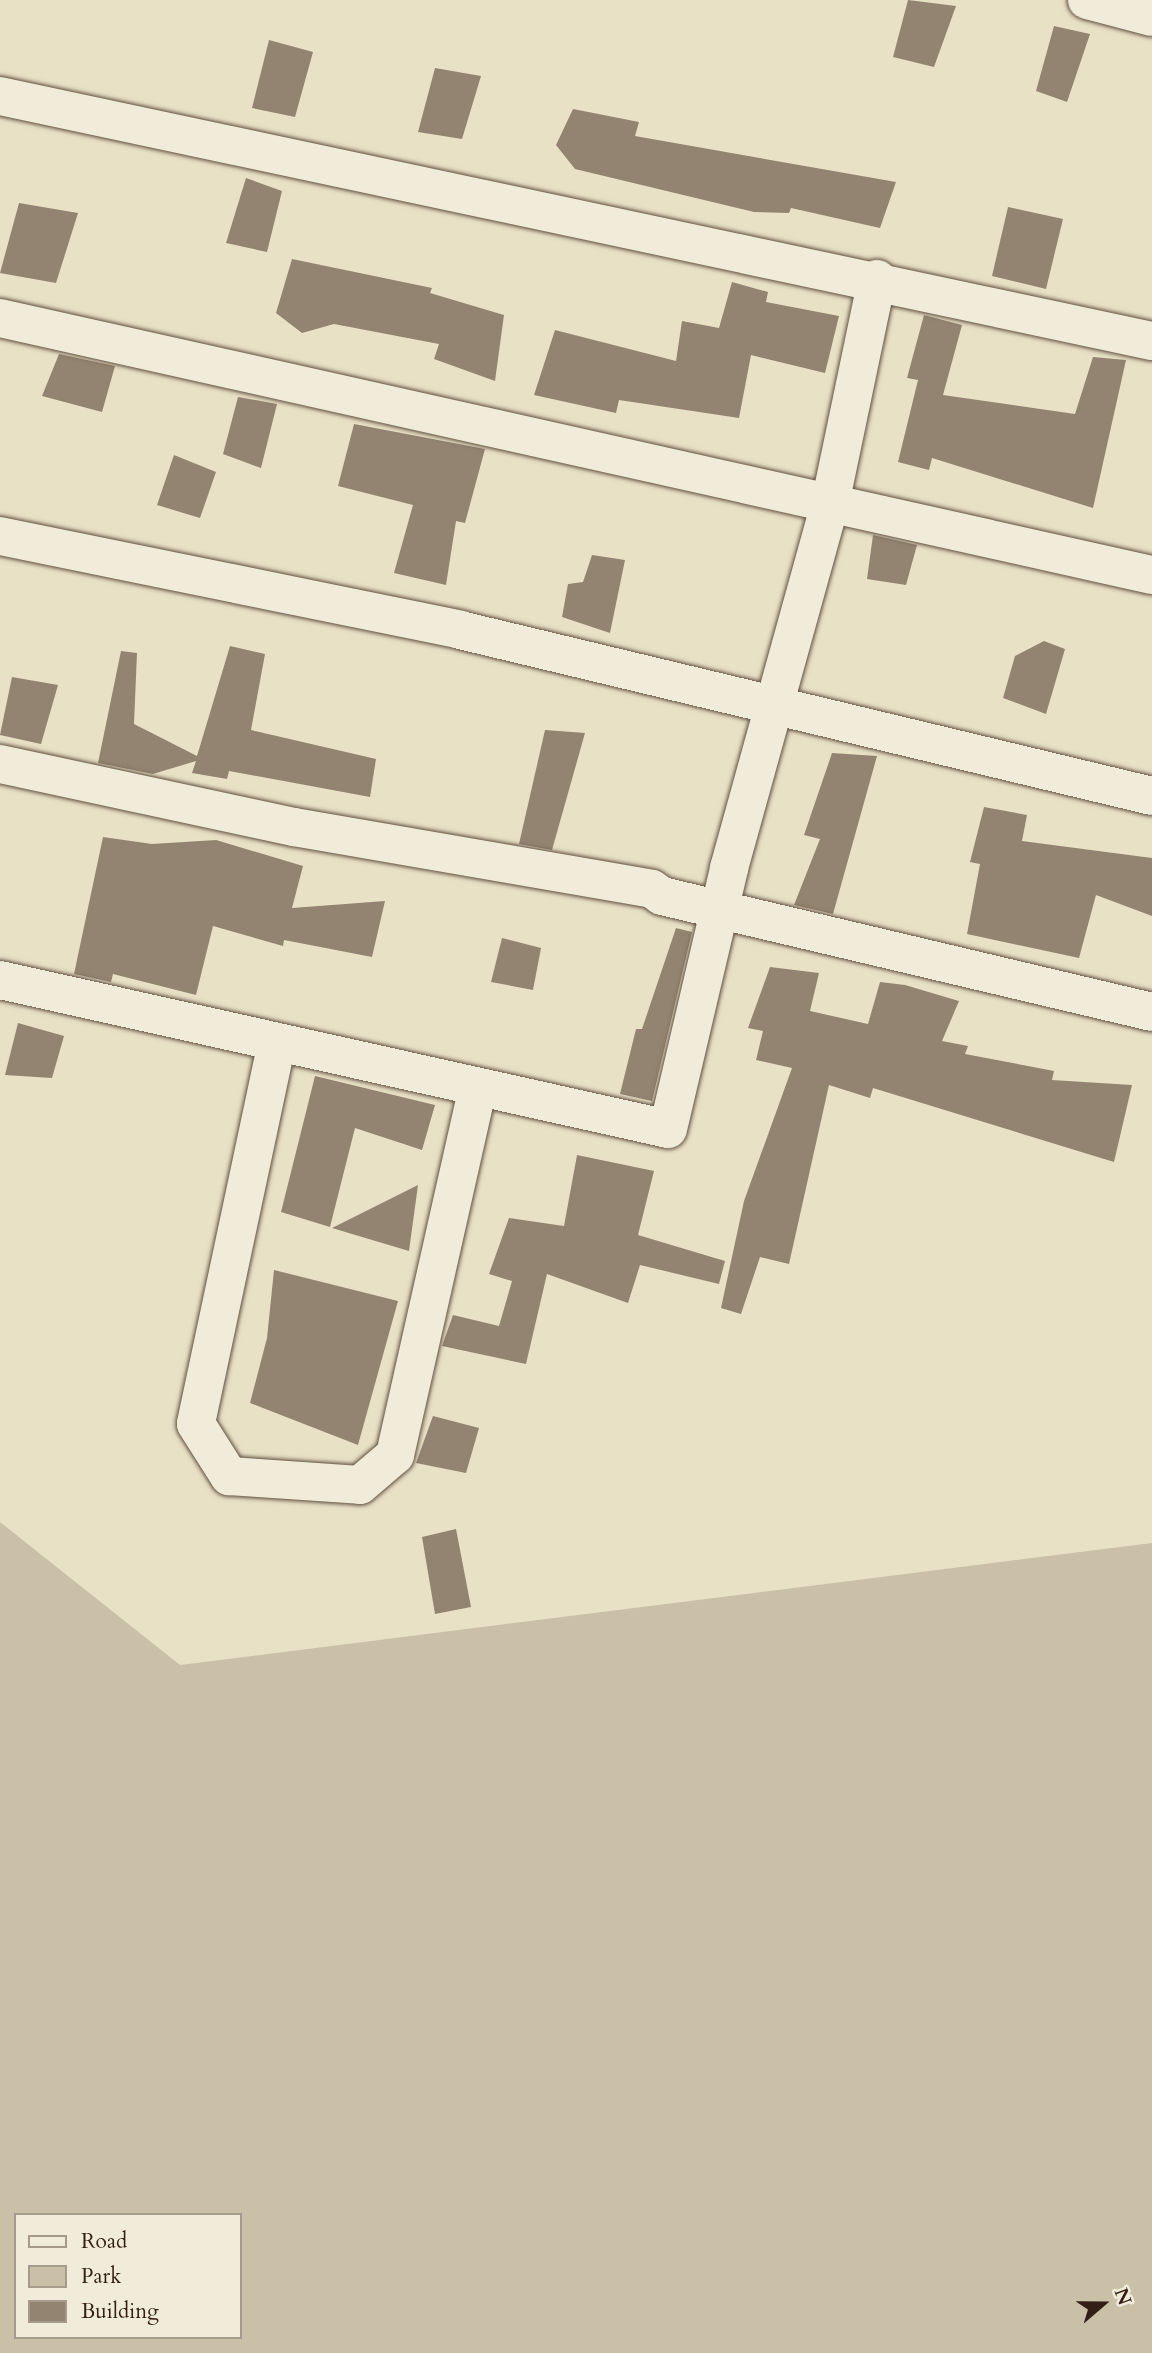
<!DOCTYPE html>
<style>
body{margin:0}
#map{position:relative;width:1152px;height:2353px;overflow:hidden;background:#e9e1c6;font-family:Cardo,serif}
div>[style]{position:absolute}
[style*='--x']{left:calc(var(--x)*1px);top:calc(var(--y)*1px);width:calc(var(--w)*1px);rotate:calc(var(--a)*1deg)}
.green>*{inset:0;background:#cac0a8}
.building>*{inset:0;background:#928471}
.roads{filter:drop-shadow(0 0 2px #605041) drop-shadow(0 0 2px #605041)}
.minor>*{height:38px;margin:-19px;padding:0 19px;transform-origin:19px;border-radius:19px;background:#f1ecda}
.tertiary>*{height:38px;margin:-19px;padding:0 19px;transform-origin:19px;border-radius:19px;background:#f1ecda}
span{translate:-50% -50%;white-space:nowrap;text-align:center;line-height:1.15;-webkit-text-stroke:7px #f1ecda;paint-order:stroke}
.legend{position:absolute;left:14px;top:2213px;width:228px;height:126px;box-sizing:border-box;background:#f1ecda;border:2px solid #a59a8b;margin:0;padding:9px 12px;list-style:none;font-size:21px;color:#331f15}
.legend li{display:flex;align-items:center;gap:14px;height:35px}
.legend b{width:35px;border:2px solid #a59a8b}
.north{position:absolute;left:1068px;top:2269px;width:70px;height:70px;-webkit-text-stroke:5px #f1ecda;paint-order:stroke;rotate:70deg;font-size:19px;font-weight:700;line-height:28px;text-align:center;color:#331f15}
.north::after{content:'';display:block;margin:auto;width:24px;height:32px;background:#331f15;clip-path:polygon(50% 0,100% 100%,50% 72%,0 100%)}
</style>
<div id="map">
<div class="green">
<div style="clip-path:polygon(evenodd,0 1522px,180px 1665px,1152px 1543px,1152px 2353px,0 2353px,0 1522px,16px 2215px,240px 2215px,240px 2337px,16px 2337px,16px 2215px)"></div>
</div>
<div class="building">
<div style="clip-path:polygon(908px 0,956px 6px,934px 67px,893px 57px)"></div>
<div style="clip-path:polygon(1054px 26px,1090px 34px,1067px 102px,1036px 91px)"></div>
<div style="clip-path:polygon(269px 40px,313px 52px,295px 117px,252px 108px)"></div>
<div style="clip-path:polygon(435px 68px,481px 76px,462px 139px,418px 132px)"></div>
<div style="clip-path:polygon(573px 109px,639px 122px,635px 136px,896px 182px,880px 228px,791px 208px,789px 213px,754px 212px,575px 169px,556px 145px)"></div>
<div style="clip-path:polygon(246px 178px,282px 191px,267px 252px,226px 243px)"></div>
<div style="clip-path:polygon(19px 203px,78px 213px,56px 283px,0 273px)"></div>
<div style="clip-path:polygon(1008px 207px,1063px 219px,1046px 289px,992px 276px)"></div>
<div style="clip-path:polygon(292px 259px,432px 288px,430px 293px,504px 315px,495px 381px,434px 359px,439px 344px,334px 324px,302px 333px,276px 313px)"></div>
<div style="clip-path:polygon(732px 282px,768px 292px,766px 302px,839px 316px,825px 373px,751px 355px,739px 418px,619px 400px,616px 413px,534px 395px,555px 330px,676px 361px,682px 321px,719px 328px)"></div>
<div style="clip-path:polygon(924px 315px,962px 325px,943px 395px,1075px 414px,1093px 357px,1126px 360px,1093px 508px,932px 458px,929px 470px,898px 462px,918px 380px,907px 378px)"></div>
<div style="clip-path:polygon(59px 354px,115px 366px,102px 412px,42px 396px)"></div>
<div style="clip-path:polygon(238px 397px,277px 404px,261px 468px,223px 454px)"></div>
<div style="clip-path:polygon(354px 424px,485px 449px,465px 523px,456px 521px,446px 585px,394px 573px,413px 505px,338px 486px)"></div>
<div style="clip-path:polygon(174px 455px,216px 472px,200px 518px,157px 505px)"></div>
<div style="clip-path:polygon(873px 535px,917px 545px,906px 585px,867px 579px)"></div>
<div style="clip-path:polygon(592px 555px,625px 560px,610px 633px,562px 617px,568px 584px,583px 582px)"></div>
<div style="clip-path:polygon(1044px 641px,1065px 649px,1046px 714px,1003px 698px,1015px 656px)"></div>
<div style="clip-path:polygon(230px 646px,265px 654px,251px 730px,376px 759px,370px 797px,229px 771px,227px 779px,192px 773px,196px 761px,153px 774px,98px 763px,121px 651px,137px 653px,134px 724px,197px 756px)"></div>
<div style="clip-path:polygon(12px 677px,58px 685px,41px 744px,0 735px)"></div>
<div style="clip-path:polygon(545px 730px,585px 733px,552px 850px,519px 844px)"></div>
<div style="clip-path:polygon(832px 753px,877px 756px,833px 914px,794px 905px,820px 839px,804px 835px)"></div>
<div style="clip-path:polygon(984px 807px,1027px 815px,1022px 841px,1152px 858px,1152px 916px,1096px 895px,1079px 958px,967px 934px,980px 864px,970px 862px)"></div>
<div style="clip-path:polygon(103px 837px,152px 844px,216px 840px,303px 866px,292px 908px,385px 901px,372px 957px,284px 940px,283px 946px,213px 926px,196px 995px,113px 974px,111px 982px,74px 974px)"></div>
<div style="clip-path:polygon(676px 928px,692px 932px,652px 1101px,620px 1094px,636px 1029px,642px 1029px)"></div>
<div style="clip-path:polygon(502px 938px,541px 948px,533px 990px,491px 982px)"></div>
<div style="clip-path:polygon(770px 967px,819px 973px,810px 1011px,868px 1024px,880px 982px,905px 985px,959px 1001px,942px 1041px,968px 1046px,965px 1054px,1054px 1071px,1052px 1080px,1132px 1085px,1114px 1162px,873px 1088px,870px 1098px,829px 1085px,789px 1264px,760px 1257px,741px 1314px,721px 1308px,744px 1201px,792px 1068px,756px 1060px,763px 1031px,748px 1028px)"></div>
<div style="clip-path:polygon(18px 1023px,64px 1036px,52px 1078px,5px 1075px)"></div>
<div style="clip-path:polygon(315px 1076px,435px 1105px,422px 1150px,355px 1128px,330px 1227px,281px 1212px)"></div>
<div style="clip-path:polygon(577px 1155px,654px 1171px,638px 1235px,725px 1261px,719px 1284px,640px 1265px,628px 1303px,547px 1274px,526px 1364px,442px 1346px,453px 1315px,499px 1326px,512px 1281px,489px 1274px,509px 1218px,564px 1226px)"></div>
<div style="clip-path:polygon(418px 1185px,409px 1251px,332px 1228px)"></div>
<div style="clip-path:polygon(274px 1270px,398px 1301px,358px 1445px,250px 1403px,267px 1338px)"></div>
<div style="clip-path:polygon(433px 1416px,479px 1428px,466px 1473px,416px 1463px)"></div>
<div style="clip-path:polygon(456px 1529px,471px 1607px,435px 1614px,422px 1537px)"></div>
</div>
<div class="roads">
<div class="minor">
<div style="--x:1087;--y:0;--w:67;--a:14.7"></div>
<div style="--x:0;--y:96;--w:1178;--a:12.01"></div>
<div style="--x:0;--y:318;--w:1180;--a:12.58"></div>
<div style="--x:0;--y:764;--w:301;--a:12.1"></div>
<div style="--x:294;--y:827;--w:363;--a:9.8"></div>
<div style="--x:652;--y:889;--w:12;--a:35"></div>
<div style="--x:662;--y:896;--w:504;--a:13.32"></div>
<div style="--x:0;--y:980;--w:684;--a:12.57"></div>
<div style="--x:668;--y:1129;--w:268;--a:-76.8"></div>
<div style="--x:729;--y:868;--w:378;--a:-74.5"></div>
<div style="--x:830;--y:504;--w:230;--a:-78.2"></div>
<div style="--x:277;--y:1042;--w:390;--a:102"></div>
<div style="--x:196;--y:1424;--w:62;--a:57.6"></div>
<div style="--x:229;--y:1476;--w:131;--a:3.9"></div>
<div style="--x:360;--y:1485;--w:46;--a:-40.6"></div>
<div style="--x:395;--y:1455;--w:377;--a:-77.3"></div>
</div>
<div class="tertiary">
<div style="--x:0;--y:536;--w:470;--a:11.5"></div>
<div style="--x:460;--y:630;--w:712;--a:13.49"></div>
</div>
</div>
<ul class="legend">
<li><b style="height:9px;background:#f1ecda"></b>Road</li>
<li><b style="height:19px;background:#cac0a8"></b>Park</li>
<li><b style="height:19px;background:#928471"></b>Building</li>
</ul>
<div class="north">N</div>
</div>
